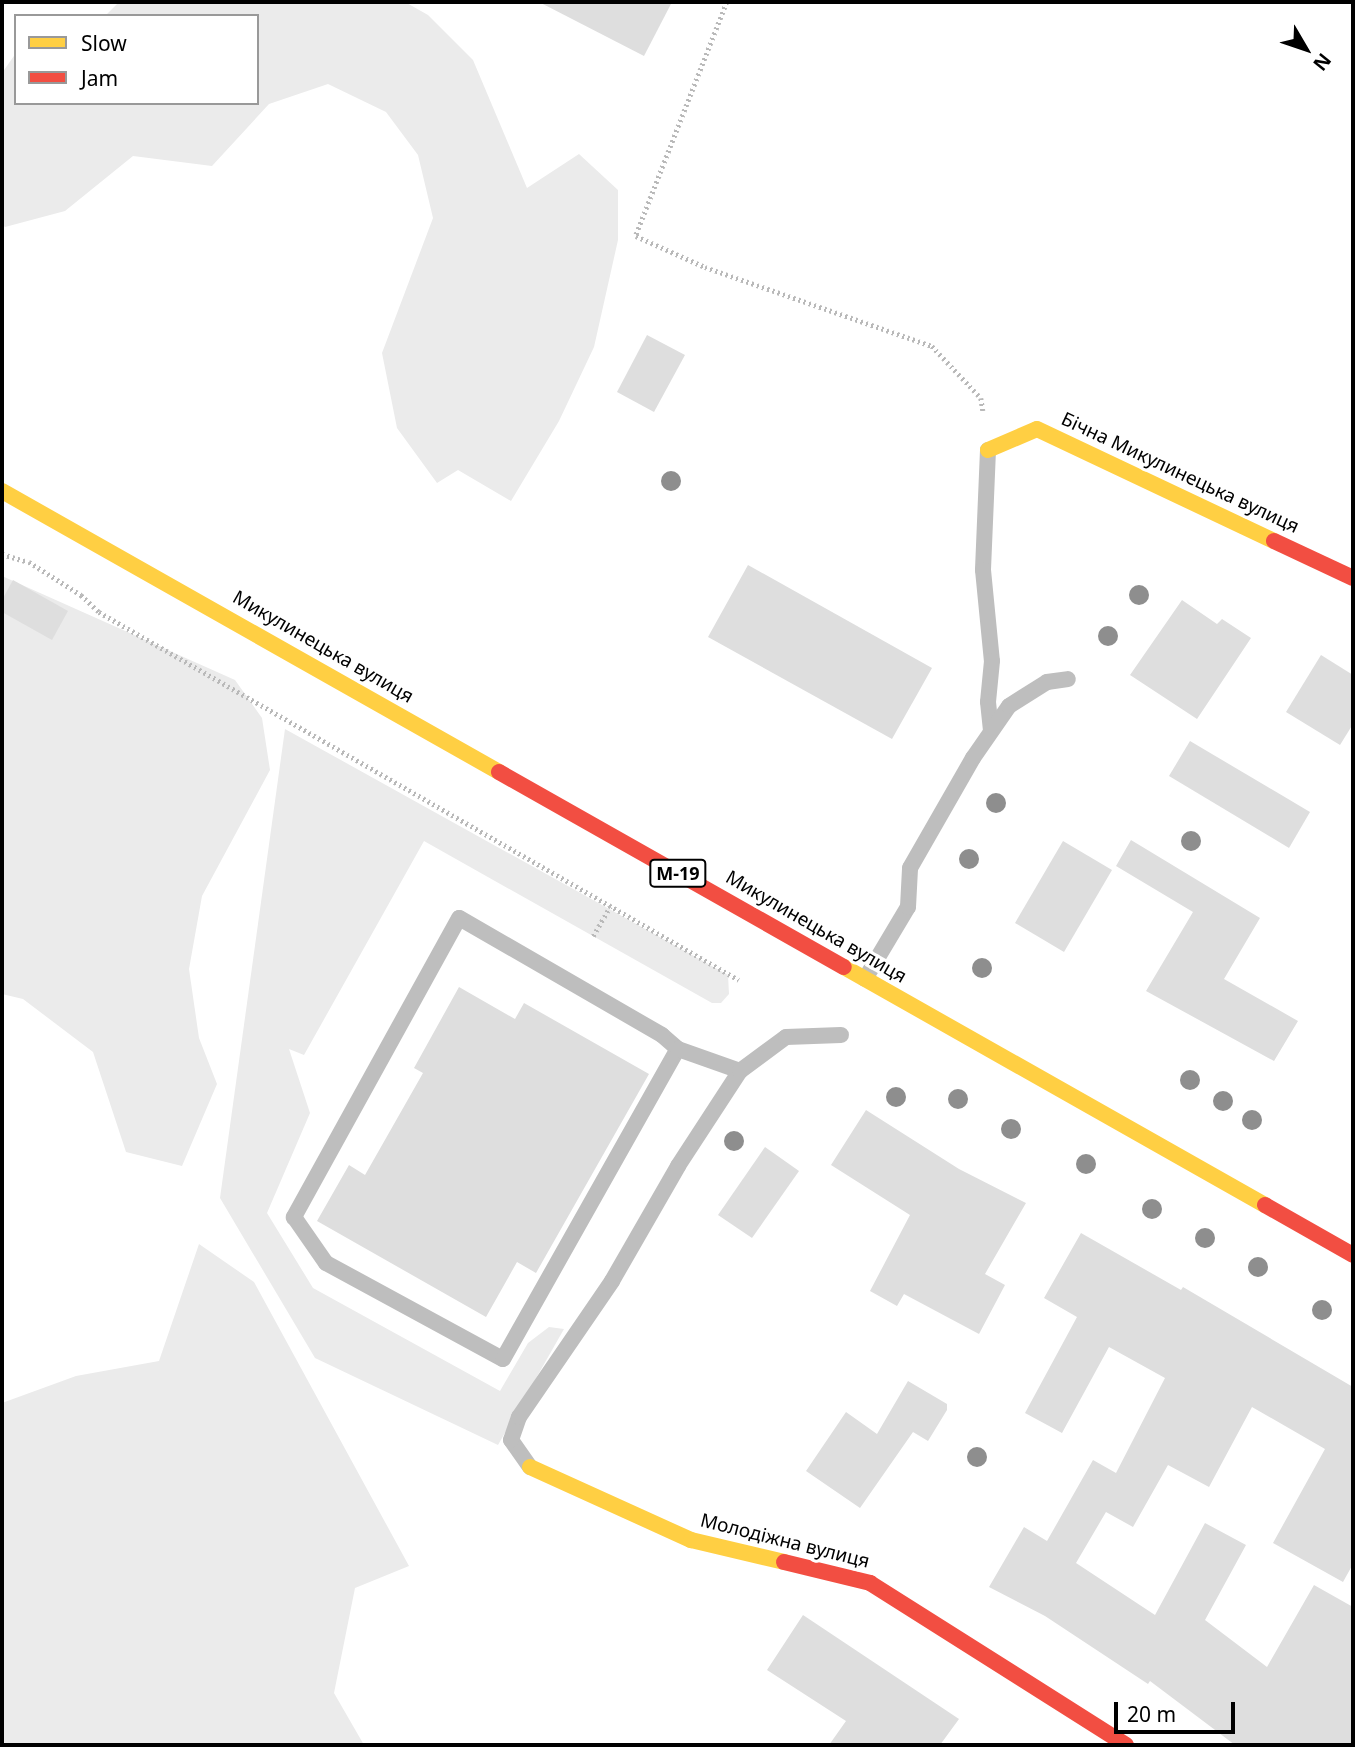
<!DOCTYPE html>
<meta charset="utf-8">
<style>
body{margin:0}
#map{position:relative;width:1355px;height:1747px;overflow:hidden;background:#fff;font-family:"Noto Sans",sans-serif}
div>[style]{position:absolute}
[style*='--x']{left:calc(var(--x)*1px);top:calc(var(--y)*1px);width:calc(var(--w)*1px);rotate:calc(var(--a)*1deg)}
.green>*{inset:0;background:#ebebeb}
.building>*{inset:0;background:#dedede}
.path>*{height:4.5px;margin-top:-2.25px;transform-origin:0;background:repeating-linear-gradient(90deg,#b9b9b9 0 2px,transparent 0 5.5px)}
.lane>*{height:16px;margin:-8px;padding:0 8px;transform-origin:8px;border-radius:8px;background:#bebebe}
.slow>*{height:16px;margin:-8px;padding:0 8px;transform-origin:8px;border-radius:8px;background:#ffcf43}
.jam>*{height:16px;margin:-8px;padding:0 8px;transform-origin:8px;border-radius:8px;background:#f24e42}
.trees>*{width:20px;height:20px;margin:-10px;border-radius:50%;background:#8e8e8e}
span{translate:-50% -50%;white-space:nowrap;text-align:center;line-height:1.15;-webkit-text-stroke:6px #fff;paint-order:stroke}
.shield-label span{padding:2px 5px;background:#fff;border:2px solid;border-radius:5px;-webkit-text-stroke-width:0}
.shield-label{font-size:18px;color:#000;font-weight:700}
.street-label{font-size:19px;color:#000}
.frame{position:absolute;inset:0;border:4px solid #000;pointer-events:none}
.legend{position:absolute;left:14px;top:14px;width:245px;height:91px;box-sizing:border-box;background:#fff;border:2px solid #999;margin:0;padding:9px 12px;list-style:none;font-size:21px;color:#000}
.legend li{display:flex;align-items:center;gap:14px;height:35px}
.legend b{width:35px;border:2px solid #999}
.north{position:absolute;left:1271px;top:14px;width:70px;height:70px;-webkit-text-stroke:5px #fff;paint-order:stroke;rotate:129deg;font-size:19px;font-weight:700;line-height:28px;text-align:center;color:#000}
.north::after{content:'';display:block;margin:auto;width:24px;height:32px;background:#000;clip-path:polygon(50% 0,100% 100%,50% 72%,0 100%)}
.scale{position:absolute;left:1114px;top:1702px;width:121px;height:32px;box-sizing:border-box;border:4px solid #000;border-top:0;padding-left:9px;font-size:21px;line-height:24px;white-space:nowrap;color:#000;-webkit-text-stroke:5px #fff;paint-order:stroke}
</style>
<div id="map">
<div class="green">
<div style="clip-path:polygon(119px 2px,405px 2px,428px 15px,473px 60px,527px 188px,579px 154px,618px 190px,618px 240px,594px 347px,559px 421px,511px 501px,458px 470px,437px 483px,397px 428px,382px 353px,433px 218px,418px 155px,386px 112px,328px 84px,269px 104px,212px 166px,133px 156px,65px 211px,5px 227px,2px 224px,2px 73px,16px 53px,16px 103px,257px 103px,257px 16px,105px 16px)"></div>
<div style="clip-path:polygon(2px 576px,235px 680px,262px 718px,270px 770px,202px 896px,189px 969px,199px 1038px,217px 1084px,182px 1166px,126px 1152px,93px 1052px,23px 999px,2px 994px)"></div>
<div style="clip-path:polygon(285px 729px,728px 975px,729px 994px,721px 1003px,712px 1003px,424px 841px,304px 1055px,289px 1049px,310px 1113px,267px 1213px,313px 1288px,500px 1391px,528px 1343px,549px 1327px,564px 1329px,498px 1445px,315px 1358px,220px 1198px)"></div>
<div style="clip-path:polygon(199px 1244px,254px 1282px,409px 1566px,355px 1588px,334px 1693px,364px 1745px,2px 1745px,2px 1403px,76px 1376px,159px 1361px)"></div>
</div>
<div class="building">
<div style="clip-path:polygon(539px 2px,672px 2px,644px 56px)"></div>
<div style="clip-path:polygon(647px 335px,685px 355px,654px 412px,617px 392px)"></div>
<div style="clip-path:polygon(748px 565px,932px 668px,892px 739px,708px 637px)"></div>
<div style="clip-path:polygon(13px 580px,68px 611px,52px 640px,2px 612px,2px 600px)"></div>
<div style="clip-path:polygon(1182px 600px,1217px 624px,1222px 619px,1251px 638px,1197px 719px,1130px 675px)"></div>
<div style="clip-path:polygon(1321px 655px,1353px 675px,1353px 724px,1340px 745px,1286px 712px)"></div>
<div style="clip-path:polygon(1190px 741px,1310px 812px,1289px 848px,1169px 776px)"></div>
<div style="clip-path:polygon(1131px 840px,1260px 918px,1224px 979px,1298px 1021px,1274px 1061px,1146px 991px,1193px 912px,1116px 866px)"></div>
<div style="clip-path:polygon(1063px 841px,1112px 870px,1064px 952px,1015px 923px)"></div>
<div style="clip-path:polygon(459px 987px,515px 1019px,524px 1003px,649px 1074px,536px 1273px,517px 1262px,486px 1317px,317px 1221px,349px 1165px,365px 1175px,423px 1073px,414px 1068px)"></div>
<div style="clip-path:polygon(866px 1110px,959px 1169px,1026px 1203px,985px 1274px,1005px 1285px,979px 1334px,904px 1294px,897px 1306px,870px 1291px,910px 1215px,831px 1165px)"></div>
<div style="clip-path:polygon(765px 1147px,799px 1171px,752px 1238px,718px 1215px)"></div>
<div style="clip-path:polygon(1081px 1233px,1181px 1290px,1183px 1287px,1353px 1387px,1353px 1564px,1343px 1582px,1273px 1543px,1325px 1449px,1252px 1407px,1209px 1487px,1168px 1465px,1133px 1527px,1106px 1512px,1076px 1563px,1155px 1615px,1205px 1523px,1246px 1545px,1205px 1620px,1267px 1667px,1314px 1585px,1353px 1607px,1353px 1745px,1235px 1745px,1150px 1681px,1148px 1684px,1045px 1616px,989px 1587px,1024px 1527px,1047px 1541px,1093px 1460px,1116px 1473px,1165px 1378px,1109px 1347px,1062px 1433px,1025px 1413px,1077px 1317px,1044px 1298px)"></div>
<div style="clip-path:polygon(908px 1381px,947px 1404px,947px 1410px,928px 1441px,913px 1432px,860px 1508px,806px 1471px,846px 1412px,877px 1434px)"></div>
<div style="clip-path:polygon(803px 1615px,959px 1719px,940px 1745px,829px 1745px,846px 1721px,767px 1670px)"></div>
</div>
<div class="path">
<div style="--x:727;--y:2;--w:251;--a:111.3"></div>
<div style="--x:636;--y:236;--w:76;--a:24.2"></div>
<div style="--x:705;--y:267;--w:240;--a:19.2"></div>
<div style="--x:932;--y:346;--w:71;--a:46.7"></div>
<div style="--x:981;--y:398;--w:13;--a:81"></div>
<div style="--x:2;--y:554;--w:28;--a:17"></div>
<div style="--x:29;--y:562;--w:62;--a:32.4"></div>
<div style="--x:81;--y:595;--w:25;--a:43"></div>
<div style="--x:99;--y:612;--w:738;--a:29.9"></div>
<div style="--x:593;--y:936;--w:34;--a:-60"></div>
</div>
<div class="lane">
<div style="--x:988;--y:450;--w:120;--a:92.4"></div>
<div style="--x:983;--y:570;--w:91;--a:84.4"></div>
<div style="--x:992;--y:661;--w:41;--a:95.6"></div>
<div style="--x:988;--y:702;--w:29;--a:84"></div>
<div style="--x:865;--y:979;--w:84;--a:-59.2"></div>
<div style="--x:908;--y:907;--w:39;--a:-87"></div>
<div style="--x:910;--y:868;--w:127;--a:-60.2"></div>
<div style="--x:973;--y:758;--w:63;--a:-55.3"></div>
<div style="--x:1009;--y:706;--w:45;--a:-32.3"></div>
<div style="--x:1047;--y:682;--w:21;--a:-8"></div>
<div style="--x:678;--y:1049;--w:21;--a:-139"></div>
<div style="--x:662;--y:1035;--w:234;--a:-150"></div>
<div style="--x:459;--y:918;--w:342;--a:118.9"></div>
<div style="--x:294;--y:1217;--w:56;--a:55.2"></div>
<div style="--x:326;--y:1263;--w:201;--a:28.5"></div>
<div style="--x:503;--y:1359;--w:356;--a:-60.6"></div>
<div style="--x:678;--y:1049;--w:66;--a:19.5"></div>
<div style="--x:530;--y:1467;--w:33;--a:-125"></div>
<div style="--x:511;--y:1440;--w:24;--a:-71"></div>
<div style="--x:519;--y:1417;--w:165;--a:-55.6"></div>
<div style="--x:612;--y:1281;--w:133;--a:-60.1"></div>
<div style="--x:678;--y:1166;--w:113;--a:-56.9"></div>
<div style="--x:740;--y:1071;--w:57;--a:-36.5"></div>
<div style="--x:786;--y:1037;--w:55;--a:-2.1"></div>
</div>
<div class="slow">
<div style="--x:988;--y:450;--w:53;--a:-23.2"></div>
<div style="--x:1037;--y:429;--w:262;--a:25.3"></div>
<div style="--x:2;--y:491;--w:571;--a:29.48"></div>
<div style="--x:844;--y:967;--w:484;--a:29.5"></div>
<div style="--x:530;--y:1467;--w:177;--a:24.4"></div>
<div style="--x:691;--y:1540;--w:96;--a:13.3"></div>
</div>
<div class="jam">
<div style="--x:1274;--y:541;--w:87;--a:25.1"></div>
<div style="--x:499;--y:772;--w:396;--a:29.5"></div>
<div style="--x:1265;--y:1205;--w:101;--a:29.6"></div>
<div style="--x:784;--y:1562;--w:89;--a:13.7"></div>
<div style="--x:870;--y:1583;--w:303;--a:32.3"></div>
</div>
<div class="trees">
<div style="left:671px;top:481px"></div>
<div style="left:1139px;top:595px"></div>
<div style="left:1108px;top:636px"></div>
<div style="left:996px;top:803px"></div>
<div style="left:1191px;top:841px"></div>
<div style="left:969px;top:859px"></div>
<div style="left:982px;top:968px"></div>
<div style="left:1190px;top:1080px"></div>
<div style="left:896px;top:1097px"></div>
<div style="left:958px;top:1099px"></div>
<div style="left:1223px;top:1101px"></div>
<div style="left:1252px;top:1120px"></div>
<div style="left:1011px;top:1129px"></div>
<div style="left:734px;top:1141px"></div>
<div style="left:1086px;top:1164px"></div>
<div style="left:1152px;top:1209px"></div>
<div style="left:1205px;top:1238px"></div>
<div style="left:1258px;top:1267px"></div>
<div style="left:1322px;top:1310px"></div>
<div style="left:977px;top:1457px"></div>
</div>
<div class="shield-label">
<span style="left:678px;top:873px">М-19</span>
</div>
<div class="street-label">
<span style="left:1180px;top:473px;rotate:25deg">Бічна Микулинецька вулиця</span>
<span style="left:323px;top:647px;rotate:30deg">Микулинецька вулиця</span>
<span style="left:816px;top:927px;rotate:30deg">Микулинецька вулиця</span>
<span style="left:785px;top:1541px;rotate:14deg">Молодіжна вулиця</span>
</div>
<div class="frame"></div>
<ul class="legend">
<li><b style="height:9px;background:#ffcf43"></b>Slow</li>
<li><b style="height:9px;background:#f24e42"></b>Jam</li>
</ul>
<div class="north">N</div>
<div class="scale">20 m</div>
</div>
